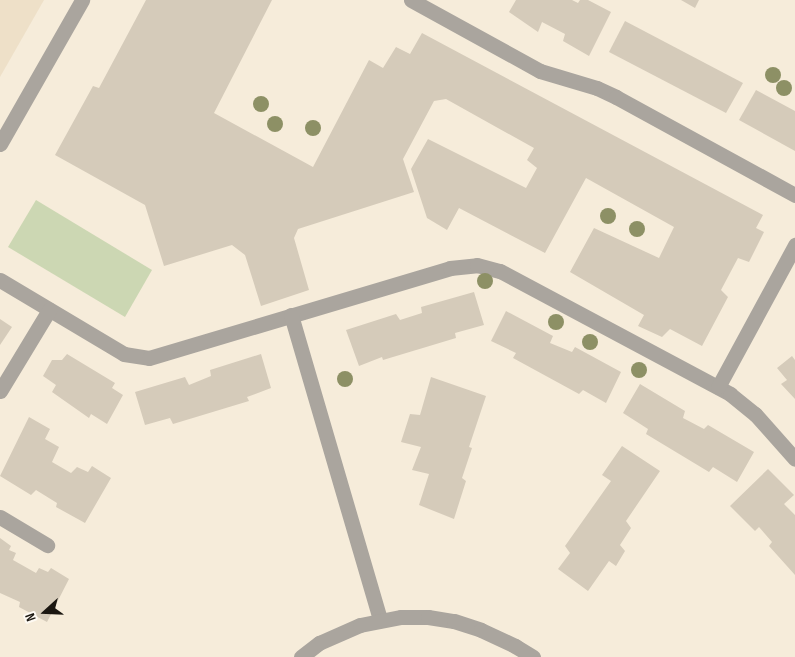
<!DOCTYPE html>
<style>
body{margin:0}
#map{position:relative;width:795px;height:657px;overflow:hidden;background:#f6ecda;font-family:"Sofia Sans Condensed",sans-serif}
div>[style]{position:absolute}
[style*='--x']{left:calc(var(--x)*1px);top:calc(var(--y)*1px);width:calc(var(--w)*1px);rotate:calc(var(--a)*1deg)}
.built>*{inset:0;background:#eee0c8}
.green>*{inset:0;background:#ccd7b3}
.building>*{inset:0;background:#d5cbba}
.minor>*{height:15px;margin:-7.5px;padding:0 7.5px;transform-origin:7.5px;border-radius:7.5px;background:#aaa59e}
.trees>*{width:16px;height:16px;margin:-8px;border-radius:50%;background:#8d9065}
span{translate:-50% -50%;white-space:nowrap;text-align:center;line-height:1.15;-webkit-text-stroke:4px #fefaf3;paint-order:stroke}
.north{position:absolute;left:20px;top:587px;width:50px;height:50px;-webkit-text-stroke:4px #fefaf3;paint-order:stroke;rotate:250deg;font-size:14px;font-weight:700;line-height:20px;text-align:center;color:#1b1711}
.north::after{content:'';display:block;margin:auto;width:18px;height:22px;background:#1b1711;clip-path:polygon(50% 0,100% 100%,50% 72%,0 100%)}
</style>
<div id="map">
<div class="built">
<div style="clip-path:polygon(0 0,44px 0,0 77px)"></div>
</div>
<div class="green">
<div style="clip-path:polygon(36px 200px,152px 270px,125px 317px,8px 247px)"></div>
</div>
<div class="building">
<div style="clip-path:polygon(146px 0,272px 0,214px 113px,313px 167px,369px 60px,383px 68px,396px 47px,410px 54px,422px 33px,763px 215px,756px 228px,764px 232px,749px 262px,738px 258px,721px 290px,728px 297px,702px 346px,670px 329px,662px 337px,638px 326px,644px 315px,570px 272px,594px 228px,659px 258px,674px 227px,586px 178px,545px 253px,459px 208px,447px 230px,427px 218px,411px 169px,428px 139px,526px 188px,537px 168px,527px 160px,534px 148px,446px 99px,434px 101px,403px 159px,414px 192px,298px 229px,294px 238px,309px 290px,261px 306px,245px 255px,232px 245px,164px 266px,145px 205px,55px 155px,93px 86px,99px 88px)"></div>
<div style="clip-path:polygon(516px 0,572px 0,578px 3px,580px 0,588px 0,611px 12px,589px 56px,563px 41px,565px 34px,542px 22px,538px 32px,509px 12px)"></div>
<div style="clip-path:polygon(681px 0,699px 0,695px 8px)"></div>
<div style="clip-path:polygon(625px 21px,743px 83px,726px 113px,609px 52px)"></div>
<div style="clip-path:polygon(756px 90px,795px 111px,795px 151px,739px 120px)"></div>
<div style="clip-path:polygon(474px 292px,484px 325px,455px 333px,456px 338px,383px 360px,382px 357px,359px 366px,346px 330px,396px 314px,400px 320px,422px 313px,421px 307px)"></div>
<div style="clip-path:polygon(506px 311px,553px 336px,550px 343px,572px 352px,575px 347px,621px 372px,606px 403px,583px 390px,579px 394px,513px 358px,516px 353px,491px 341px)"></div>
<div style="clip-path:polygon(0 319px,12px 327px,0 345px)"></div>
<div style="clip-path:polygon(67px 354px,115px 383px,112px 388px,123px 395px,107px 424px,91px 414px,89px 418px,52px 392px,56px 385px,43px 376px,52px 360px,62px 360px)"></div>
<div style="clip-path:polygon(261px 354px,271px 388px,247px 397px,249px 401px,173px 424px,170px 418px,145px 425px,135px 392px,185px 377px,189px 385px,211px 376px,210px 370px)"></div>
<div style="clip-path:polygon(792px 356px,795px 360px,795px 399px,781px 384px,787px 380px,777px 368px)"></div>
<div style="clip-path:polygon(431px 377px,486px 396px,469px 447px,472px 448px,462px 478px,466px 481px,454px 519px,419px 505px,429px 474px,412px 470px,421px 447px,401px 442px,410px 414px,420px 415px)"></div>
<div style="clip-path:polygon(640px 384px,685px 411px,683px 418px,704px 429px,708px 425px,754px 452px,737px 482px,713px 467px,709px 472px,646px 434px,648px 429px,623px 413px)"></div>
<div style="clip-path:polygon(29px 417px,50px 429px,45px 439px,59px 447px,52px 462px,71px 473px,77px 467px,88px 472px,92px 466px,111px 478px,85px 523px,56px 507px,57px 503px,36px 490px,31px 495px,0 476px)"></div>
<div style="clip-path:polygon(622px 446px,660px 471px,626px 521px,631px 528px,620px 545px,625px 551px,616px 566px,609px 561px,588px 591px,558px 569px,570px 553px,565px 546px,611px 481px,602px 475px)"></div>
<div style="clip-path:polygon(768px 469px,794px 495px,784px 504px,795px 515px,795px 575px,769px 546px,772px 542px,759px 527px,755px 531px,730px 506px)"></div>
<div style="clip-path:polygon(0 538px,11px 546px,9px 550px,16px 553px,13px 560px,36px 573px,39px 568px,48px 572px,51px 568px,69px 579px,47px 622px,19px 607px,20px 602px,0 593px)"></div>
</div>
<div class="minor">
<div style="--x:411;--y:0;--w:147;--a:28.8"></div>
<div style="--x:540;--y:71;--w:59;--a:16.6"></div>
<div style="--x:597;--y:88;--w:21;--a:25"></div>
<div style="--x:616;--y:97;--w:204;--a:28.7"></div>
<div style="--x:0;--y:144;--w:166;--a:-60.3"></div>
<div style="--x:0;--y:280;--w:144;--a:30.8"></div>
<div style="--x:124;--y:354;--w:25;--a:9"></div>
<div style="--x:149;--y:358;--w:314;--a:-16.6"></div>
<div style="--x:450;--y:268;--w:27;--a:-6"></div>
<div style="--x:477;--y:265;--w:24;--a:15"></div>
<div style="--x:500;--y:271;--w:261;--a:28.1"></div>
<div style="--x:730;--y:394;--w:32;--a:39"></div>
<div style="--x:755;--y:414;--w:60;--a:48.4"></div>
<div style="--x:291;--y:315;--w:318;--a:73.7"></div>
<div style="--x:718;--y:387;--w:162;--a:-61.5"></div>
<div style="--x:0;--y:391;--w:95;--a:-58.8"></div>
<div style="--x:0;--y:517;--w:55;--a:30.8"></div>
<div style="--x:301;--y:657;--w:23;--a:-38"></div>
<div style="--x:319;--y:643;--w:45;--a:-23.7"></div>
<div style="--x:360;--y:625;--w:42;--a:-11"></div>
<div style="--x:401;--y:617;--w:27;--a:0"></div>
<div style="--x:428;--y:617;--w:26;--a:9"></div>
<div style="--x:454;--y:621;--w:28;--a:18"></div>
<div style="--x:481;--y:630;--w:38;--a:25"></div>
<div style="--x:515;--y:646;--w:21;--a:31"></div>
</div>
<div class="trees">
<div style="left:773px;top:75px"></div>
<div style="left:784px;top:88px"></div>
<div style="left:261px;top:104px"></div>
<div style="left:275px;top:124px"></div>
<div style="left:313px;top:128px"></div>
<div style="left:608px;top:216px"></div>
<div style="left:637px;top:229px"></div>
<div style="left:485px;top:281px"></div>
<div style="left:556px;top:322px"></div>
<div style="left:590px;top:342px"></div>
<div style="left:639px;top:370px"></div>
<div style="left:345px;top:379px"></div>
</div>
<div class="north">N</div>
</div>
